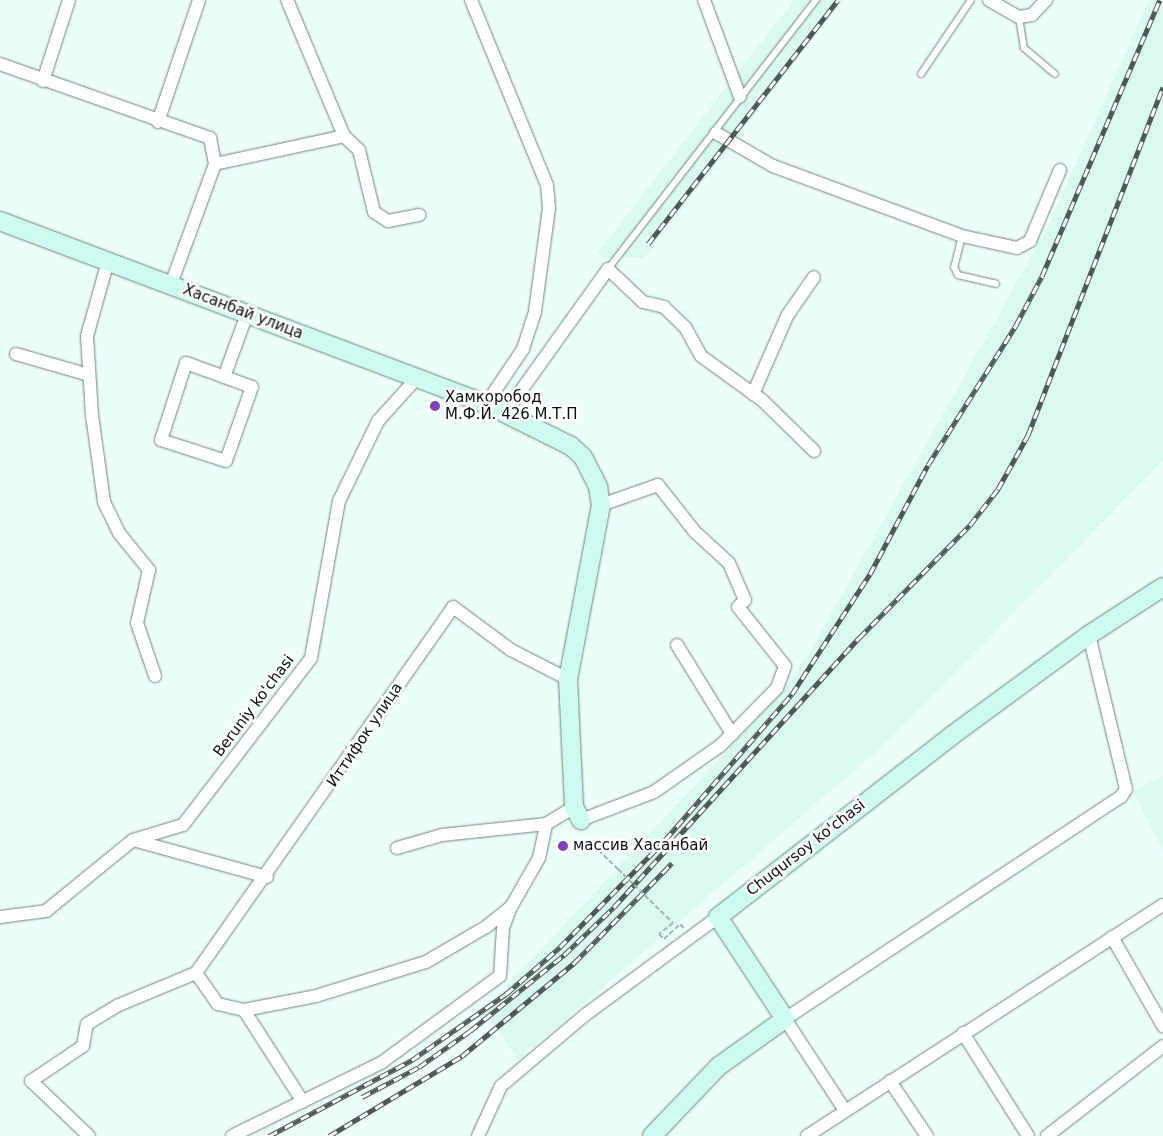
<!DOCTYPE html>
<meta charset="utf-8">
<style>
body{margin:0}
#map{position:relative;width:1163px;height:1136px;overflow:hidden;background:#ecfff8;font-family:"DejaVu Sans",sans-serif}
div>[style]{position:absolute}
[style*='--x']{left:calc(var(--x)*1px);top:calc(var(--y)*1px);width:calc(var(--w)*1px);rotate:calc(var(--a)*1deg)}
.built>*{inset:0;background:#dafaef}
.path>*{height:2px;margin-top:-1px;transform-origin:0;background:repeating-linear-gradient(90deg,#a4b4ae 0 5px,transparent 0 7.5px)}
.roads{filter:drop-shadow(0 0 1px #6e837c) drop-shadow(0 0 1px #6e837c)}
.lane>*{height:6px;margin:-3px;padding:0 3px;transform-origin:3px;border-radius:3px;background:#fff}
.street>*{height:12px;margin:-6px;padding:0 6px;transform-origin:6px;border-radius:6px;background:#fff}
.secondary>*{height:18px;margin:-9px;padding:0 9px;transform-origin:9px;border-radius:9px;background:#cdfbef}
.rail>*{height:5px;margin-top:-2.5px;transform-origin:0;background:repeating-linear-gradient(90deg,#fff 0 9px,#4e5955 0 18px);box-sizing:border-box;border-block:1px solid #4e5955}
.path-bridge>*{height:2px;margin-top:-1px;transform-origin:0;background:repeating-linear-gradient(90deg,#a4b4ae 0 5px,transparent 0 7.5px)}
.dots>*{width:14px;height:14px;translate:-50% -50%;box-sizing:border-box;border:2px solid #fff;border-radius:50%}
span{translate:-50% -50%;white-space:nowrap;text-align:center;line-height:1.15;-webkit-text-stroke:5px #fff;paint-order:stroke}
.street-label{font-size:15px;color:#08100d}
.poi-label{font-size:15px;color:#08100d}
.left{translate:0 -50%;text-align:left}
</style>
<div id="map">
<div class="built">
<div style="clip-path:polygon(794px 0,843px 0,644px 258px,605px 258px,598px 252px)"></div>
<div style="clip-path:polygon(1149px 0,1163px 0,1163px 461px,882px 747px,518px 1060px,484px 1011px,784px 689px,809px 653px,1047px 228px)"></div>
<div style="clip-path:polygon(1163px 776px,1163px 850px,1133px 791px)"></div>
</div>
<div class="path">
<div style="--x:593;--y:845;--w:35;--a:44"></div>
<div style="--x:673;--y:923;--w:18;--a:142"></div>
<div style="--x:659;--y:934;--w:7;--a:45"></div>
<div style="--x:664;--y:939;--w:22;--a:-43"></div>
<div style="--x:680;--y:924;--w:6;--a:45"></div>
</div>
<div class="roads">
<div class="lane">
<div style="--x:1019;--y:17;--w:31;--a:81"></div>
<div style="--x:1024;--y:48;--w:40;--a:40"></div>
<div style="--x:921;--y:74;--w:89;--a:-56"></div>
<div style="--x:962;--y:236;--w:32;--a:104"></div>
<div style="--x:954;--y:267;--w:9;--a:63"></div>
<div style="--x:958;--y:275;--w:39;--a:13"></div>
<div style="--x:608;--y:269;--w:340;--a:-52.3"></div>
</div>
<div class="street">
<div style="--x:471;--y:0;--w:200;--a:67.7"></div>
<div style="--x:547;--y:185;--w:23;--a:85"></div>
<div style="--x:549;--y:208;--w:105;--a:97.7"></div>
<div style="--x:535;--y:312;--w:39;--a:108"></div>
<div style="--x:523;--y:349;--w:66;--a:123.9"></div>
<div style="--x:704;--y:0;--w:103;--a:69.6"></div>
<div style="--x:989;--y:0;--w:34;--a:30"></div>
<div style="--x:1019;--y:17;--w:13;--a:-9"></div>
<div style="--x:1032;--y:15;--w:21;--a:-47"></div>
<div style="--x:0;--y:64;--w:223;--a:19.4"></div>
<div style="--x:210;--y:138;--w:26;--a:79"></div>
<div style="--x:215;--y:164;--w:128;--a:110.1"></div>
<div style="--x:43;--y:81;--w:85;--a:-72.2"></div>
<div style="--x:158;--y:122;--w:129;--a:-71.4"></div>
<div style="--x:716;--y:133;--w:66;--a:30.1"></div>
<div style="--x:773;--y:166;--w:202;--a:20.3"></div>
<div style="--x:962;--y:236;--w:56;--a:12.3"></div>
<div style="--x:1017;--y:248;--w:15;--a:-28"></div>
<div style="--x:1030;--y:241;--w:77;--a:-67.1"></div>
<div style="--x:344;--y:136;--w:21;--a:43"></div>
<div style="--x:359;--y:150;--w:64;--a:76.4"></div>
<div style="--x:374;--y:212;--w:17;--a:33"></div>
<div style="--x:388;--y:221;--w:32;--a:-11"></div>
<div style="--x:215;--y:164;--w:132;--a:-12.2"></div>
<div style="--x:344;--y:136;--w:147;--a:-112.7"></div>
<div style="--x:108;--y:261;--w:78;--a:105.6"></div>
<div style="--x:87;--y:336;--w:79;--a:86.4"></div>
<div style="--x:92;--y:415;--w:88;--a:82.1"></div>
<div style="--x:104;--y:502;--w:34;--a:64"></div>
<div style="--x:119;--y:533;--w:48;--a:51"></div>
<div style="--x:149;--y:570;--w:54;--a:102.8"></div>
<div style="--x:137;--y:623;--w:56;--a:71.2"></div>
<div style="--x:16;--y:354;--w:76;--a:16"></div>
<div style="--x:186;--y:363;--w:70;--a:20"></div>
<div style="--x:252;--y:387;--w:78;--a:109.4"></div>
<div style="--x:226;--y:461;--w:68;--a:-162.1"></div>
<div style="--x:161;--y:440;--w:81;--a:-72"></div>
<div style="--x:224;--y:377;--w:67;--a:-69.9"></div>
<div style="--x:753;--y:394;--w:85;--a:-66.4"></div>
<div style="--x:787;--y:316;--w:47;--a:-55.3"></div>
<div style="--x:505;--y:413;--w:177;--a:-54.4"></div>
<div style="--x:608;--y:269;--w:48;--a:43.3"></div>
<div style="--x:643;--y:302;--w:22;--a:13"></div>
<div style="--x:664;--y:307;--w:29;--a:44"></div>
<div style="--x:685;--y:327;--w:33;--a:61"></div>
<div style="--x:701;--y:356;--w:75;--a:35.8"></div>
<div style="--x:762;--y:400;--w:73;--a:44.4"></div>
<div style="--x:677;--y:645;--w:105;--a:58.3"></div>
<div style="--x:581;--y:820;--w:78;--a:-21"></div>
<div style="--x:654;--y:792;--w:82;--a:-35"></div>
<div style="--x:721;--y:745;--w:80;--a:-45.5"></div>
<div style="--x:777;--y:688;--w:23;--a:-70"></div>
<div style="--x:785;--y:666;--w:75;--a:-128.5"></div>
<div style="--x:738;--y:607;--w:10;--a:-45"></div>
<div style="--x:745;--y:600;--w:40;--a:-113.4"></div>
<div style="--x:729;--y:563;--w:46;--a:-137.6"></div>
<div style="--x:695;--y:532;--w:60;--a:-128.2"></div>
<div style="--x:658;--y:485;--w:60;--a:160.7"></div>
<div style="--x:133;--y:840;--w:139;--a:15.4"></div>
<div style="--x:397;--y:848;--w:47;--a:-16.1"></div>
<div style="--x:442;--y:835;--w:105;--a:-6"></div>
<div style="--x:0;--y:917;--w:46;--a:-7.4"></div>
<div style="--x:46;--y:911;--w:112;--a:-39.2"></div>
<div style="--x:133;--y:840;--w:52;--a:-16.7"></div>
<div style="--x:183;--y:825;--w:210;--a:-52.5"></div>
<div style="--x:311;--y:658;--w:159;--a:-79.9"></div>
<div style="--x:339;--y:501;--w:89;--a:-64"></div>
<div style="--x:378;--y:421;--w:57;--a:-47.9"></div>
<div style="--x:1112;--y:937;--w:103;--a:60.2"></div>
<div style="--x:196;--y:973;--w:38;--a:55"></div>
<div style="--x:218;--y:1004;--w:27;--a:13"></div>
<div style="--x:244;--y:1010;--w:73;--a:-11"></div>
<div style="--x:316;--y:996;--w:115;--a:-17.2"></div>
<div style="--x:426;--y:962;--w:69;--a:-30.3"></div>
<div style="--x:486;--y:927;--w:32;--a:-39"></div>
<div style="--x:511;--y:907;--w:56;--a:-60.3"></div>
<div style="--x:539;--y:858;--w:35;--a:-78"></div>
<div style="--x:546;--y:824;--w:33;--a:-31"></div>
<div style="--x:244;--y:1010;--w:109;--a:57.3"></div>
<div style="--x:963;--y:1033;--w:122;--a:57.7"></div>
<div style="--x:890;--y:1081;--w:66;--a:56.1"></div>
<div style="--x:844;--y:1109;--w:108;--a:-123.2"></div>
<div style="--x:785;--y:1019;--w:403;--a:-33.5"></div>
<div style="--x:1121;--y:797;--w:9;--a:-58"></div>
<div style="--x:1126;--y:789;--w:158;--a:-103.5"></div>
<div style="--x:89;--y:1136;--w:80;--a:-136.5"></div>
<div style="--x:31;--y:1081;--w:63;--a:-33.9"></div>
<div style="--x:83;--y:1046;--w:22;--a:-80"></div>
<div style="--x:87;--y:1024;--w:37;--a:-31"></div>
<div style="--x:119;--y:1005;--w:83;--a:-22.6"></div>
<div style="--x:196;--y:973;--w:447;--a:-54.9"></div>
<div style="--x:453;--y:607;--w:72;--a:36.6"></div>
<div style="--x:511;--y:650;--w:64;--a:27"></div>
<div style="--x:232;--y:1136;--w:166;--a:-26.1"></div>
<div style="--x:381;--y:1063;--w:147;--a:-36.2"></div>
<div style="--x:500;--y:976;--w:48;--a:-86.4"></div>
<div style="--x:503;--y:928;--w:20;--a:-70"></div>
<div style="--x:478;--y:1136;--w:55;--a:-65.3"></div>
<div style="--x:501;--y:1086;--w:110;--a:-40.2"></div>
<div style="--x:585;--y:1015;--w:165;--a:-36.4"></div>
<div style="--x:807;--y:1136;--w:424;--a:-33"></div>
<div style="--x:1047;--y:1136;--w:147;--a:-37.8"></div>
</div>
<div class="secondary">
<div style="--x:0;--y:221;--w:519;--a:20.63"></div>
<div style="--x:486;--y:404;--w:95;--a:26.3"></div>
<div style="--x:571;--y:446;--w:16;--a:43"></div>
<div style="--x:583;--y:457;--w:34;--a:63"></div>
<div style="--x:598;--y:487;--w:18;--a:81"></div>
<div style="--x:601;--y:505;--w:177;--a:100.7"></div>
<div style="--x:568;--y:679;--w:128;--a:87.3"></div>
<div style="--x:574;--y:807;--w:15;--a:62"></div>
<div style="--x:652;--y:1136;--w:97;--a:-46.3"></div>
<div style="--x:719;--y:1066;--w:81;--a:-35.5"></div>
<div style="--x:785;--y:1019;--w:122;--a:-123.3"></div>
<div style="--x:718;--y:917;--w:294;--a:-37.8"></div>
<div style="--x:950;--y:737;--w:172;--a:-36.3"></div>
<div style="--x:1089;--y:635;--w:88;--a:-33"></div>
</div>
</div>
<div class="rail">
<div style="--x:648;--y:244;--w:309;--a:-52.1"></div>
<div style="--x:362;--y:1097;--w:64;--a:-27.8"></div>
<div style="--x:419;--y:1067;--w:62;--a:-35.2"></div>
<div style="--x:470;--y:1031;--w:121;--a:-39"></div>
<div style="--x:564;--y:955;--w:69;--a:-43.8"></div>
<div style="--x:614;--y:907;--w:364;--a:-47.7"></div>
<div style="--x:859;--y:638;--w:158;--a:-45.5"></div>
<div style="--x:970;--y:525;--w:46;--a:-52.1"></div>
<div style="--x:998;--y:489;--w:62;--a:-60.9"></div>
<div style="--x:1028;--y:435;--w:373;--a:-68.8"></div>
<div style="--x:269;--y:1136;--w:162;--a:-28"></div>
<div style="--x:412;--y:1060;--w:115;--a:-35.1"></div>
<div style="--x:506;--y:994;--w:72;--a:-41"></div>
<div style="--x:560;--y:947;--w:150;--a:-45.5"></div>
<div style="--x:665;--y:840;--w:194;--a:-49"></div>
<div style="--x:792;--y:694;--w:143;--a:-57"></div>
<div style="--x:870;--y:574;--w:123;--a:-62"></div>
<div style="--x:928;--y:465;--w:165;--a:-57.8"></div>
<div style="--x:1016;--y:325;--w:55;--a:-62"></div>
<div style="--x:1042;--y:276;--w:300;--a:-66.9"></div>
<div style="--x:329;--y:1136;--w:155;--a:-31"></div>
<div style="--x:462;--y:1056;--w:146;--a:-39.7"></div>
<div style="--x:574;--y:963;--w:140;--a:-45.6"></div>
</div>
<div class="path-bridge">
<div style="--x:618;--y:869;--w:77;--a:44.5"></div>
</div>
<div class="dots">
<div style="left:435px;top:406px;background:#7b40b6"></div>
<div style="left:563px;top:846px;background:#7b40b6"></div>
</div>
<div class="street-label">
<span style="left:243px;top:312px;rotate:21deg">Хасанбай улица</span>
<span style="left:254px;top:706px;rotate:-53deg">Beruniy ko'chasi</span>
<span style="left:365px;top:735px;rotate:-56deg">Иттифок улица</span>
<span style="left:806px;top:848px;rotate:-38deg">Chuqursoy ko'chasi</span>
</div>
<div class="poi-label">
<span class="left" style="left:445px;top:406px">Хамкоробод<br>М.Ф.Й. 426 М.Т.П</span>
<span class="left" style="left:573px;top:846px">массив Хасанбай</span>
</div>
</div>
